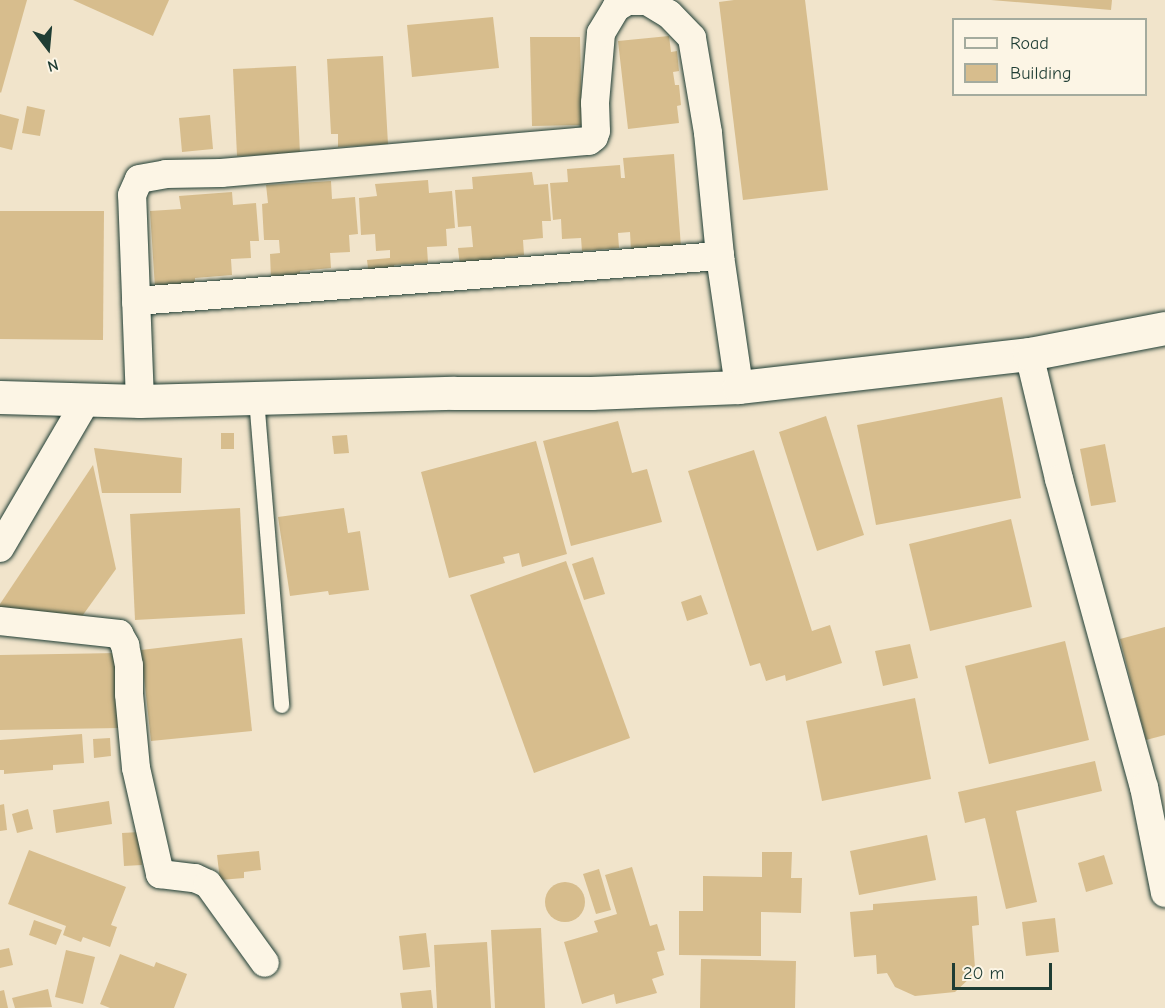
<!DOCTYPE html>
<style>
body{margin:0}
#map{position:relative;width:1165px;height:1008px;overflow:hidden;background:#f1e4cb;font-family:"Comic Neue",sans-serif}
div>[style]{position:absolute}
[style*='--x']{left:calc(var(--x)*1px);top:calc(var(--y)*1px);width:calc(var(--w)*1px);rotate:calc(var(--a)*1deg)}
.building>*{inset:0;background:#d7bd8d}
.round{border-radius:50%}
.roads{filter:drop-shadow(0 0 2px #1f3d34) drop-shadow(0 0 2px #1f3d34)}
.lane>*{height:15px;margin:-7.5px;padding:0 7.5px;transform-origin:7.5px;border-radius:7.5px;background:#fcf5e5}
.street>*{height:28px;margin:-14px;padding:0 14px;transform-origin:14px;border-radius:14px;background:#fcf5e5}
.primary>*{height:33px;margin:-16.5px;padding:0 16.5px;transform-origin:16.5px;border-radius:16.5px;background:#fcf5e5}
span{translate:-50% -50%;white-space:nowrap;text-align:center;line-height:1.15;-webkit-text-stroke:4.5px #fcf5e5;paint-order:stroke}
.legend{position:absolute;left:952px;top:18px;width:195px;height:78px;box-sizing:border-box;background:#fcf5e5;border:2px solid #a4ab9e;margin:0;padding:8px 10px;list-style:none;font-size:18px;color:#1f3d34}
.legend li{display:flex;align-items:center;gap:12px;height:30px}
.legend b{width:30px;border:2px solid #a4ab9e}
.north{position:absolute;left:18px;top:18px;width:60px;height:60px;-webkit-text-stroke:4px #fcf5e5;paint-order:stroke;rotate:164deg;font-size:16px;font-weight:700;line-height:24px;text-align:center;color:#1f3d34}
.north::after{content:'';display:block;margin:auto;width:21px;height:27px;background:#1f3d34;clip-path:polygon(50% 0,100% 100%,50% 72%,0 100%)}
.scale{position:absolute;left:952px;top:963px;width:100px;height:27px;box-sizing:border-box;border:3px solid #1f3d34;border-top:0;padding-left:8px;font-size:18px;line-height:21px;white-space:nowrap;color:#1f3d34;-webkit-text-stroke:4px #fcf5e5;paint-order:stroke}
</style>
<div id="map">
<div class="building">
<div style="clip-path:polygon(0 0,27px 0,1px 93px,0 92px)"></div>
<div style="clip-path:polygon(73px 0,169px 0,153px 36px)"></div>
<div style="clip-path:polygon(734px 0,805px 0,828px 190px,743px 200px,719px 2px)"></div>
<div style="clip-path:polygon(991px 0,1112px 0,1111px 10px)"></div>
<div style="clip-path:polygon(493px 17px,499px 68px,412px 77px,407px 25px)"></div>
<div style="clip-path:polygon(669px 36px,671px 52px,677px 51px,679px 71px,673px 72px,675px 85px,679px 85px,681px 105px,677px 106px,679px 123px,628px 129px,618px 41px)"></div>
<div style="clip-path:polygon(530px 37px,580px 37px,582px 125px,532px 126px)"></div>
<div style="clip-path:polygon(383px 56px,388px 144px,338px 147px,338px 134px,331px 134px,327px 59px)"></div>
<div style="clip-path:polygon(296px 66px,300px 154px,237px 156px,233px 69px)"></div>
<div style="clip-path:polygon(27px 106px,45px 110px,40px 136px,22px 133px)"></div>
<div style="clip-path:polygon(0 114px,19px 119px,12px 150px,0 147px)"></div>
<div style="clip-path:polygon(210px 115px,213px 149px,182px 152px,179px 118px)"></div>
<div style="clip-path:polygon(674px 154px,681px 247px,631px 251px,630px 232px,618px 233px,619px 248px,582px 251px,581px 238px,562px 239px,561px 219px,553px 220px,550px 183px,568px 182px,567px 169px,620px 165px,621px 178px,625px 178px,623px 158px)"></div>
<div style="clip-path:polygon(532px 172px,534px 185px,548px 184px,551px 221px,542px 221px,543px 238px,523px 240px,524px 255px,495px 258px,495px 263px,460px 266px,458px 248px,473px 247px,471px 226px,458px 227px,455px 190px,473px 189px,472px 177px)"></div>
<div style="clip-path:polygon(428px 180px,429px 193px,452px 191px,455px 228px,446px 229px,447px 246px,427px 247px,428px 263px,394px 265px,394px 274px,369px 276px,367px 260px,390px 258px,390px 250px,376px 251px,375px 234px,361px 235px,359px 198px,377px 196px,375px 184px)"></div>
<div style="clip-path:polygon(331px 181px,332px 199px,355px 197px,358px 234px,349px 235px,350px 252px,330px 253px,331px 268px,300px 271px,300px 277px,271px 279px,270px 254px,280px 253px,279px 240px,264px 240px,262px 204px,268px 203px,266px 185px)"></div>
<div style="clip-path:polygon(232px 192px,233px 205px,256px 203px,259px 241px,250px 241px,251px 258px,231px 259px,232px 275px,195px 278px,195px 286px,155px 288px,150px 211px,181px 209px,179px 196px)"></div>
<div style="clip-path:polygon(0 211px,104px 211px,103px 340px,0 339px)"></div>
<div style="clip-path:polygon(1002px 397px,1021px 498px,876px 525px,857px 425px)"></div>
<div style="clip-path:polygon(826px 416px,864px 535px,817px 551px,779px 432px)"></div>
<div style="clip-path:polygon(618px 421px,632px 473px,647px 469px,662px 522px,571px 546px,543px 441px)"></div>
<div style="clip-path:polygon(221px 433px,234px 433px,234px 449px,221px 449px)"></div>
<div style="clip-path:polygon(347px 435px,349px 453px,334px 454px,332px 436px)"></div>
<div style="clip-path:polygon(536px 441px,567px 554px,522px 567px,519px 553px,503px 557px,505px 563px,449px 578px,421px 472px)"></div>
<div style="clip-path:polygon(1105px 444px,1116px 502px,1091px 506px,1080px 449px)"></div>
<div style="clip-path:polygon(94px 448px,182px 458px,181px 493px,102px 493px)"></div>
<div style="clip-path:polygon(754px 450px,812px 631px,830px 625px,842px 663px,786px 681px,785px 675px,766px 681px,760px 663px,750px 666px,688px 471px)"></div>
<div style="clip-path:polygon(93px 465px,116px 569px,80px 619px,0 615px,0 604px)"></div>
<div style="clip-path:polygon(240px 508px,245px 614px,135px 620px,130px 514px)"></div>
<div style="clip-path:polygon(344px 508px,348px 533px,360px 531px,369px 590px,329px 595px,328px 591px,290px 596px,278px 517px)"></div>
<div style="clip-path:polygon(1011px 519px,1032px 607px,930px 631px,909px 544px)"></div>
<div style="clip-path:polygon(593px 557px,605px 594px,584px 600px,572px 564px)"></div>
<div style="clip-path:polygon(566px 561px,630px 738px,534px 773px,470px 595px)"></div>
<div style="clip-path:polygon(701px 595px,708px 614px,687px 621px,681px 602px)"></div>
<div style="clip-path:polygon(1165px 627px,1165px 735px,1146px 740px,1120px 639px)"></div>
<div style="clip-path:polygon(242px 638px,252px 731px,151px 741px,141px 650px)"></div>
<div style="clip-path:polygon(1065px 641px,1089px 740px,989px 764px,965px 666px)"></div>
<div style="clip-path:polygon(910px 644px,918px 678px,883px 686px,875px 651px)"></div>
<div style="clip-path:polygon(118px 653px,119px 728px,0 730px,0 655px)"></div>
<div style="clip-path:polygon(915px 698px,931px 779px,822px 801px,806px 721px)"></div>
<div style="clip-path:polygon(82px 734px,84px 763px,53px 765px,53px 770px,4px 774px,4px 770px,0 770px,0 740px)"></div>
<div style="clip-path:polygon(110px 738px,111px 756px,94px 758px,93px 739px)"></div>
<div style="clip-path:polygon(1095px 761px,1102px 791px,1016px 811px,1037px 902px,1006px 909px,985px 818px,965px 823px,958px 792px)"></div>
<div style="clip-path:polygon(109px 801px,112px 824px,56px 833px,53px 810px)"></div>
<div style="clip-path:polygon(4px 804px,7px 830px,0 831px,0 805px)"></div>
<div style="clip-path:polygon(28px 809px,33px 829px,17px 833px,12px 814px)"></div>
<div style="clip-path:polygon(140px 832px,142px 865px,124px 866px,122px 833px)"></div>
<div style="clip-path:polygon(927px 835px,936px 880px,859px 895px,850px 851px)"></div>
<div style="clip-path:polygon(29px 850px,126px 887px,111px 925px,117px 927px,110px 947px,83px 937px,81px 942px,63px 935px,66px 926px,8px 904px)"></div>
<div style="clip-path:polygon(259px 851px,261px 870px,244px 872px,244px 878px,220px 880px,217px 855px)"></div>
<div style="clip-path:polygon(762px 852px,792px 852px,791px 878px,802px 878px,801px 913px,761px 912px,761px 956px,679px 955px,679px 911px,703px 911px,703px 876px,762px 877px)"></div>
<div style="clip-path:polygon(1104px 855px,1113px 884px,1086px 892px,1078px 863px)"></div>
<div style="clip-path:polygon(632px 867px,650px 926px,657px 924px,665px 950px,657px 952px,664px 975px,652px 979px,657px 993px,616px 1004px,614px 994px,582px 1004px,564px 942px,598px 932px,594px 921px,617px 914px,605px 875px)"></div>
<div style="clip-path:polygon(599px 869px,611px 910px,596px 914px,583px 874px)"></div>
<div class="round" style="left:545px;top:882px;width:40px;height:40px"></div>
<div style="clip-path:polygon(977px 896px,979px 925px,972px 926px,975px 968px,971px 977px,955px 992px,915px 996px,895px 987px,887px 973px,877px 974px,876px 955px,854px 957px,850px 912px,873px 910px,873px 904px)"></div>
<div style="clip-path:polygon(1055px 918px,1059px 952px,1026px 956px,1022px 922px)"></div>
<div style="clip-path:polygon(34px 920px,62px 930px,56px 945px,29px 935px)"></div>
<div style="clip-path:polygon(541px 928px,545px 1008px,495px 1008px,491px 930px)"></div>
<div style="clip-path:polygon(426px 933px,430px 967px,403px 970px,399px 936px)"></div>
<div style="clip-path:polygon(487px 942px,491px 1008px,437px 1008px,434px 945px)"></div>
<div style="clip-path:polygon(9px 948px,13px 965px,0 968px,0 950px)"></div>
<div style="clip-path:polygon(66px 950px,95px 957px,83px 1004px,55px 997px)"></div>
<div style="clip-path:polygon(120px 954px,154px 967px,156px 962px,187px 974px,174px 1008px,110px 1008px,100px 1004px)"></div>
<div style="clip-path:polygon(701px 959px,796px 961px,795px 1008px,700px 1008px)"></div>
<div style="clip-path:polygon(48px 989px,52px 1007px,15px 1008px,12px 998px)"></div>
<div style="clip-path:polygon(4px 990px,8px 1008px,0 1008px,0 991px)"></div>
<div style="clip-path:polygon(431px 990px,433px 1008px,402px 1008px,400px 993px)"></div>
</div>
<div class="roads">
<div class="lane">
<div style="--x:256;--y:398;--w:308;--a:85.3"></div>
</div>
<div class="street">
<div style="--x:136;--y:301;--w:586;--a:-4.41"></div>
<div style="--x:1029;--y:354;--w:129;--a:76.5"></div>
<div style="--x:1059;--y:479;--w:320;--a:74.6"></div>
<div style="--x:1144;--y:787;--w:108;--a:78.8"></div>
<div style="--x:140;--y:401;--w:206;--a:-92.2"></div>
<div style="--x:132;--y:195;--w:17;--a:-66"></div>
<div style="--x:139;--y:179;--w:27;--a:-10"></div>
<div style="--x:166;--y:174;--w:55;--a:-1"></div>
<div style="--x:221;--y:173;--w:369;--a:-5"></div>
<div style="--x:589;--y:141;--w:6;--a:-39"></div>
<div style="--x:594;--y:137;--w:6;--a:-72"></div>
<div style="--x:596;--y:131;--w:28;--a:-92"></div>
<div style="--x:595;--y:103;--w:70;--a:-85.1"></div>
<div style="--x:601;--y:33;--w:29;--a:-59"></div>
<div style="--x:616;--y:8;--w:13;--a:-32"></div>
<div style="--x:627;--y:1;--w:20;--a:0"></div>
<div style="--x:647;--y:1;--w:26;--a:31"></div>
<div style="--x:669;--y:14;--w:33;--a:46"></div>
<div style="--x:692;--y:38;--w:96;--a:80.4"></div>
<div style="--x:708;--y:133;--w:124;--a:84.4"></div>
<div style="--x:720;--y:256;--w:132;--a:81.7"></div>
<div style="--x:0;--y:548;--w:173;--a:-59.7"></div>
<div style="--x:0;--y:621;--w:120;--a:6.2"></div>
<div style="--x:119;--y:634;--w:13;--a:61"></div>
<div style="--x:125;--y:645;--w:21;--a:79"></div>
<div style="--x:129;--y:666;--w:28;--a:90"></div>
<div style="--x:129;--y:694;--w:74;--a:84.6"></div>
<div style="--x:136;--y:768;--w:109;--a:77.2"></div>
<div style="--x:160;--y:874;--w:35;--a:7"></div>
<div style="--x:195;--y:878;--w:14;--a:25"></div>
<div style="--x:208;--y:884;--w:97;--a:54.2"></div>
</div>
<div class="primary">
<div style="--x:0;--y:397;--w:140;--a:1.6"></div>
<div style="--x:140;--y:401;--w:314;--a:-1.5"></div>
<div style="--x:454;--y:393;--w:137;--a:0"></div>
<div style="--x:591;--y:393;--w:148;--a:-2.3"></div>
<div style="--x:739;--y:387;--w:292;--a:-6.5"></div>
<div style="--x:1029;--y:354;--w:138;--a:-10.8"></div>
</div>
</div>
<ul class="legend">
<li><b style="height:8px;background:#fcf5e5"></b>Road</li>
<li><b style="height:16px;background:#d7bd8d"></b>Building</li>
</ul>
<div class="north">N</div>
<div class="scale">20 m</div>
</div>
